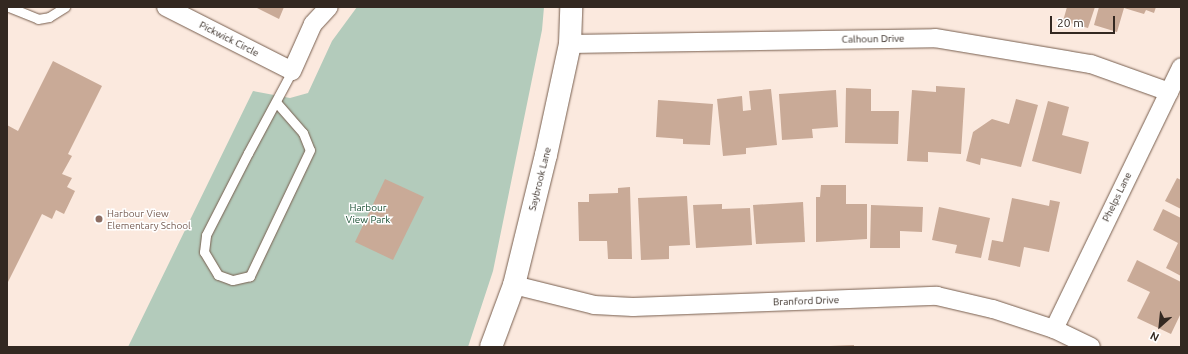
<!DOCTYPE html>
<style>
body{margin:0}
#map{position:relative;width:1188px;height:354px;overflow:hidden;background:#fbe9de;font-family:Ubuntu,sans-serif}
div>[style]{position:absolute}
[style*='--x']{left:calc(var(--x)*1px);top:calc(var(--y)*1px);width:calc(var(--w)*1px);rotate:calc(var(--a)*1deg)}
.green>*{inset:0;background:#b3cbbb}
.building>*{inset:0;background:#c9aa97}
.roads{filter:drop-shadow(0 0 1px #775e4e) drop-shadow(0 0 1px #775e4e)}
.service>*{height:9px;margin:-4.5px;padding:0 4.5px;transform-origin:4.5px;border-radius:4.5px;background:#fff}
.minor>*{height:18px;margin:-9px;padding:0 9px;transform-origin:9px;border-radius:9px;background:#fff}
.tertiary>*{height:22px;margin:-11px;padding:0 11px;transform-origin:11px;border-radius:11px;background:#fff}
.dots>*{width:11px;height:11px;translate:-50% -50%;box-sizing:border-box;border:2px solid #fff;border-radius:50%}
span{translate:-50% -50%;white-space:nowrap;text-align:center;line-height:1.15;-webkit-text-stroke:3px #fff;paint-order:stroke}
.street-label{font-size:10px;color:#332821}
.park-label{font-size:10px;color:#174e31}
.education-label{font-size:10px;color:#785e54}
.left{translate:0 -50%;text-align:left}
.frame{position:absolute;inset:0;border:8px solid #332821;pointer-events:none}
.north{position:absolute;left:1140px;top:306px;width:40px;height:40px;-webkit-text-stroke:3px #fff;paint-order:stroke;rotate:207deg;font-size:11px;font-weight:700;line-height:16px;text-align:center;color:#332821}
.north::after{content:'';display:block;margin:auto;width:14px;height:18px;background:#332821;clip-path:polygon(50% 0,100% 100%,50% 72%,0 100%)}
.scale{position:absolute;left:1050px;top:16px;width:65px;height:18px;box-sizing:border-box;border:2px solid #332821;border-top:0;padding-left:5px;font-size:12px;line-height:14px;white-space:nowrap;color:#332821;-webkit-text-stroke:3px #fff;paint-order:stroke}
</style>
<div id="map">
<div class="green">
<div style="clip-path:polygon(357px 7px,544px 7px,542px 30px,493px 271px,468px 347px,128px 347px,253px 91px,290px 98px,308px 93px,332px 41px)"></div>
</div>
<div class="building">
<div style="clip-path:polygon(255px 7px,284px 7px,279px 19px)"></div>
<div style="clip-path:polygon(1067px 7px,1095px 7px,1088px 28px,1063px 21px)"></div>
<div style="clip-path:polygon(1099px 7px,1156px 7px,1154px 13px,1146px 10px,1144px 14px,1124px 8px,1117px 32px,1094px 25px)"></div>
<div style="clip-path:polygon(53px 61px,102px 86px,68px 154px,72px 156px,62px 174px,72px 178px,67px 187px,75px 191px,64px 214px,56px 210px,52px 219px,42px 214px,7px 284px,7px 125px,18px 131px)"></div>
<div style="clip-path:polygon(936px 86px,965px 88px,961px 154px,928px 152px,928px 162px,907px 161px,912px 90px,936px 92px)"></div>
<div style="clip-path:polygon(846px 88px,871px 89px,871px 111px,899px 111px,898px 144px,845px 143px)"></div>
<div style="clip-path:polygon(771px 89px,777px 145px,746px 148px,746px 154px,723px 156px,717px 99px,742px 96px,743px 111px,751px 110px,749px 91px)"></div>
<div style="clip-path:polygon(836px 90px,838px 127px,812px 129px,813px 138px,782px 140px,779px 94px)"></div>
<div style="clip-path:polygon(1016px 99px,1038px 105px,1021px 167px,981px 158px,980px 165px,966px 161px,973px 132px,992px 119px,1009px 124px)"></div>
<div style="clip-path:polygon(658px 100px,713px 104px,710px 145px,683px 144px,683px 139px,656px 137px)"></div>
<div style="clip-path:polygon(1048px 101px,1069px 107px,1062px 135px,1089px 142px,1081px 174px,1032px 161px)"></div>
<div style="clip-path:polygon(1177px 178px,1181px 180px,1181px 209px,1165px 201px)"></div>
<div style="clip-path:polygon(385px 179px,424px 197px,393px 260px,355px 242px)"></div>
<div style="clip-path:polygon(821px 185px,846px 185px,846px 204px,867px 204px,867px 239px,816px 242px,816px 197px,820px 197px)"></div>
<div style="clip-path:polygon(630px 187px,632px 259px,608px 259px,607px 241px,579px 241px,578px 202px,589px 202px,589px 194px,618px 193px,618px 188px)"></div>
<div style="clip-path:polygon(687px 196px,690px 245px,669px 246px,669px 259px,641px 260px,638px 198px)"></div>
<div style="clip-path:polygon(1012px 198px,1049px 206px,1050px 200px,1060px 202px,1049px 252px,1024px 247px,1020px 267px,988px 260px,992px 240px,1003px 242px)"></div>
<div style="clip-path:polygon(803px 202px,805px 242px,756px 244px,753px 205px)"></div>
<div style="clip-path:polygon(722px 204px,722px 209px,750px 208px,752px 245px,696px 248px,693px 205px)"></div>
<div style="clip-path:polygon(871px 205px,923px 207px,922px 232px,900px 231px,900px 248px,870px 248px)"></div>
<div style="clip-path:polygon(939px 207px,990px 218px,981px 258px,955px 253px,957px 245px,932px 240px)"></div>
<div style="clip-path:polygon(1163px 209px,1181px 218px,1181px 276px,1166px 268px,1178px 243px,1153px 230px)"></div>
<div style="clip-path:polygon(1137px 260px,1181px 282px,1181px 313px,1171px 334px,1137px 318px,1150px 292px,1127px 281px)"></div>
<div style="clip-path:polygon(854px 345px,854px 347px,830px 347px,830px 346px)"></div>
</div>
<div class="roads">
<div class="service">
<div style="--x:9;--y:7;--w:31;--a:22"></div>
<div style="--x:38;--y:19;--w:11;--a:-10"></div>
<div style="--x:49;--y:17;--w:19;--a:-32"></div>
<div style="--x:276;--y:102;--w:41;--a:48.9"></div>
<div style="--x:303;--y:133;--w:18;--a:68"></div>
<div style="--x:310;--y:150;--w:140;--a:115.5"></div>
<div style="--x:250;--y:276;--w:18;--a:167"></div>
<div style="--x:232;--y:280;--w:15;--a:-160"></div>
<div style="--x:218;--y:275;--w:27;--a:-121"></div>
<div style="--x:204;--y:252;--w:17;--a:-83"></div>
<div style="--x:206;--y:235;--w:92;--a:-62.9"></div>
<div style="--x:248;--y:153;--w:93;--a:-61.8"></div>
</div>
<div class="minor">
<div style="--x:166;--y:7;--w:141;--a:26.9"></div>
<div style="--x:292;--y:71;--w:51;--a:-65.9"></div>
<div style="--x:313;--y:24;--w:23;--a:-47"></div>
<div style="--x:570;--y:44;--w:365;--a:-0.9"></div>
<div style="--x:935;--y:38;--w:158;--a:9.5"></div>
<div style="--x:1091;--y:64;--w:83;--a:19.7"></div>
<div style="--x:514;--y:285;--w:82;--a:14"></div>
<div style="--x:594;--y:305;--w:39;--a:3"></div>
<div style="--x:633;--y:307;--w:304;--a:-2.1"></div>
<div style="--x:937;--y:296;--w:57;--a:13.1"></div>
<div style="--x:993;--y:309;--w:64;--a:18.2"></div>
<div style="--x:1054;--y:329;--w:41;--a:25.9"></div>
<div style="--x:1054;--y:329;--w:291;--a:-64.1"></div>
</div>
<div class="tertiary">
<div style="--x:491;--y:347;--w:66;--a:-69.6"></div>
<div style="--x:514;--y:285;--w:134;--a:-76.2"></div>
<div style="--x:546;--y:155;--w:114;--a:-77.8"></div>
<div style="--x:570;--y:44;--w:37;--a:-88"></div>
</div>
</div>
<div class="dots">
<div style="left:99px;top:219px;background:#8d6e63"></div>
</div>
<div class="street-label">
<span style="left:229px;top:39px;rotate:27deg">Pickwick Circle</span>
<span style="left:873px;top:39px;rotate:-1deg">Calhoun Drive</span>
<span style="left:540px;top:179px;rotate:-76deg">Saybrook Lane</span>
<span style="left:1117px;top:197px;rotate:-64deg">Phelps Lane</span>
<span style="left:806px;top:301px;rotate:-2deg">Branford Drive</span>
</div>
<div class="park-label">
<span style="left:368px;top:213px">Harbour<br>View Park</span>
</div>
<div class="education-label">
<span class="left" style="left:107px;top:219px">Harbour View<br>Elementary School</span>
</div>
<div class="frame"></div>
<div class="north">N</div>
<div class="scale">20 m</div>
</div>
